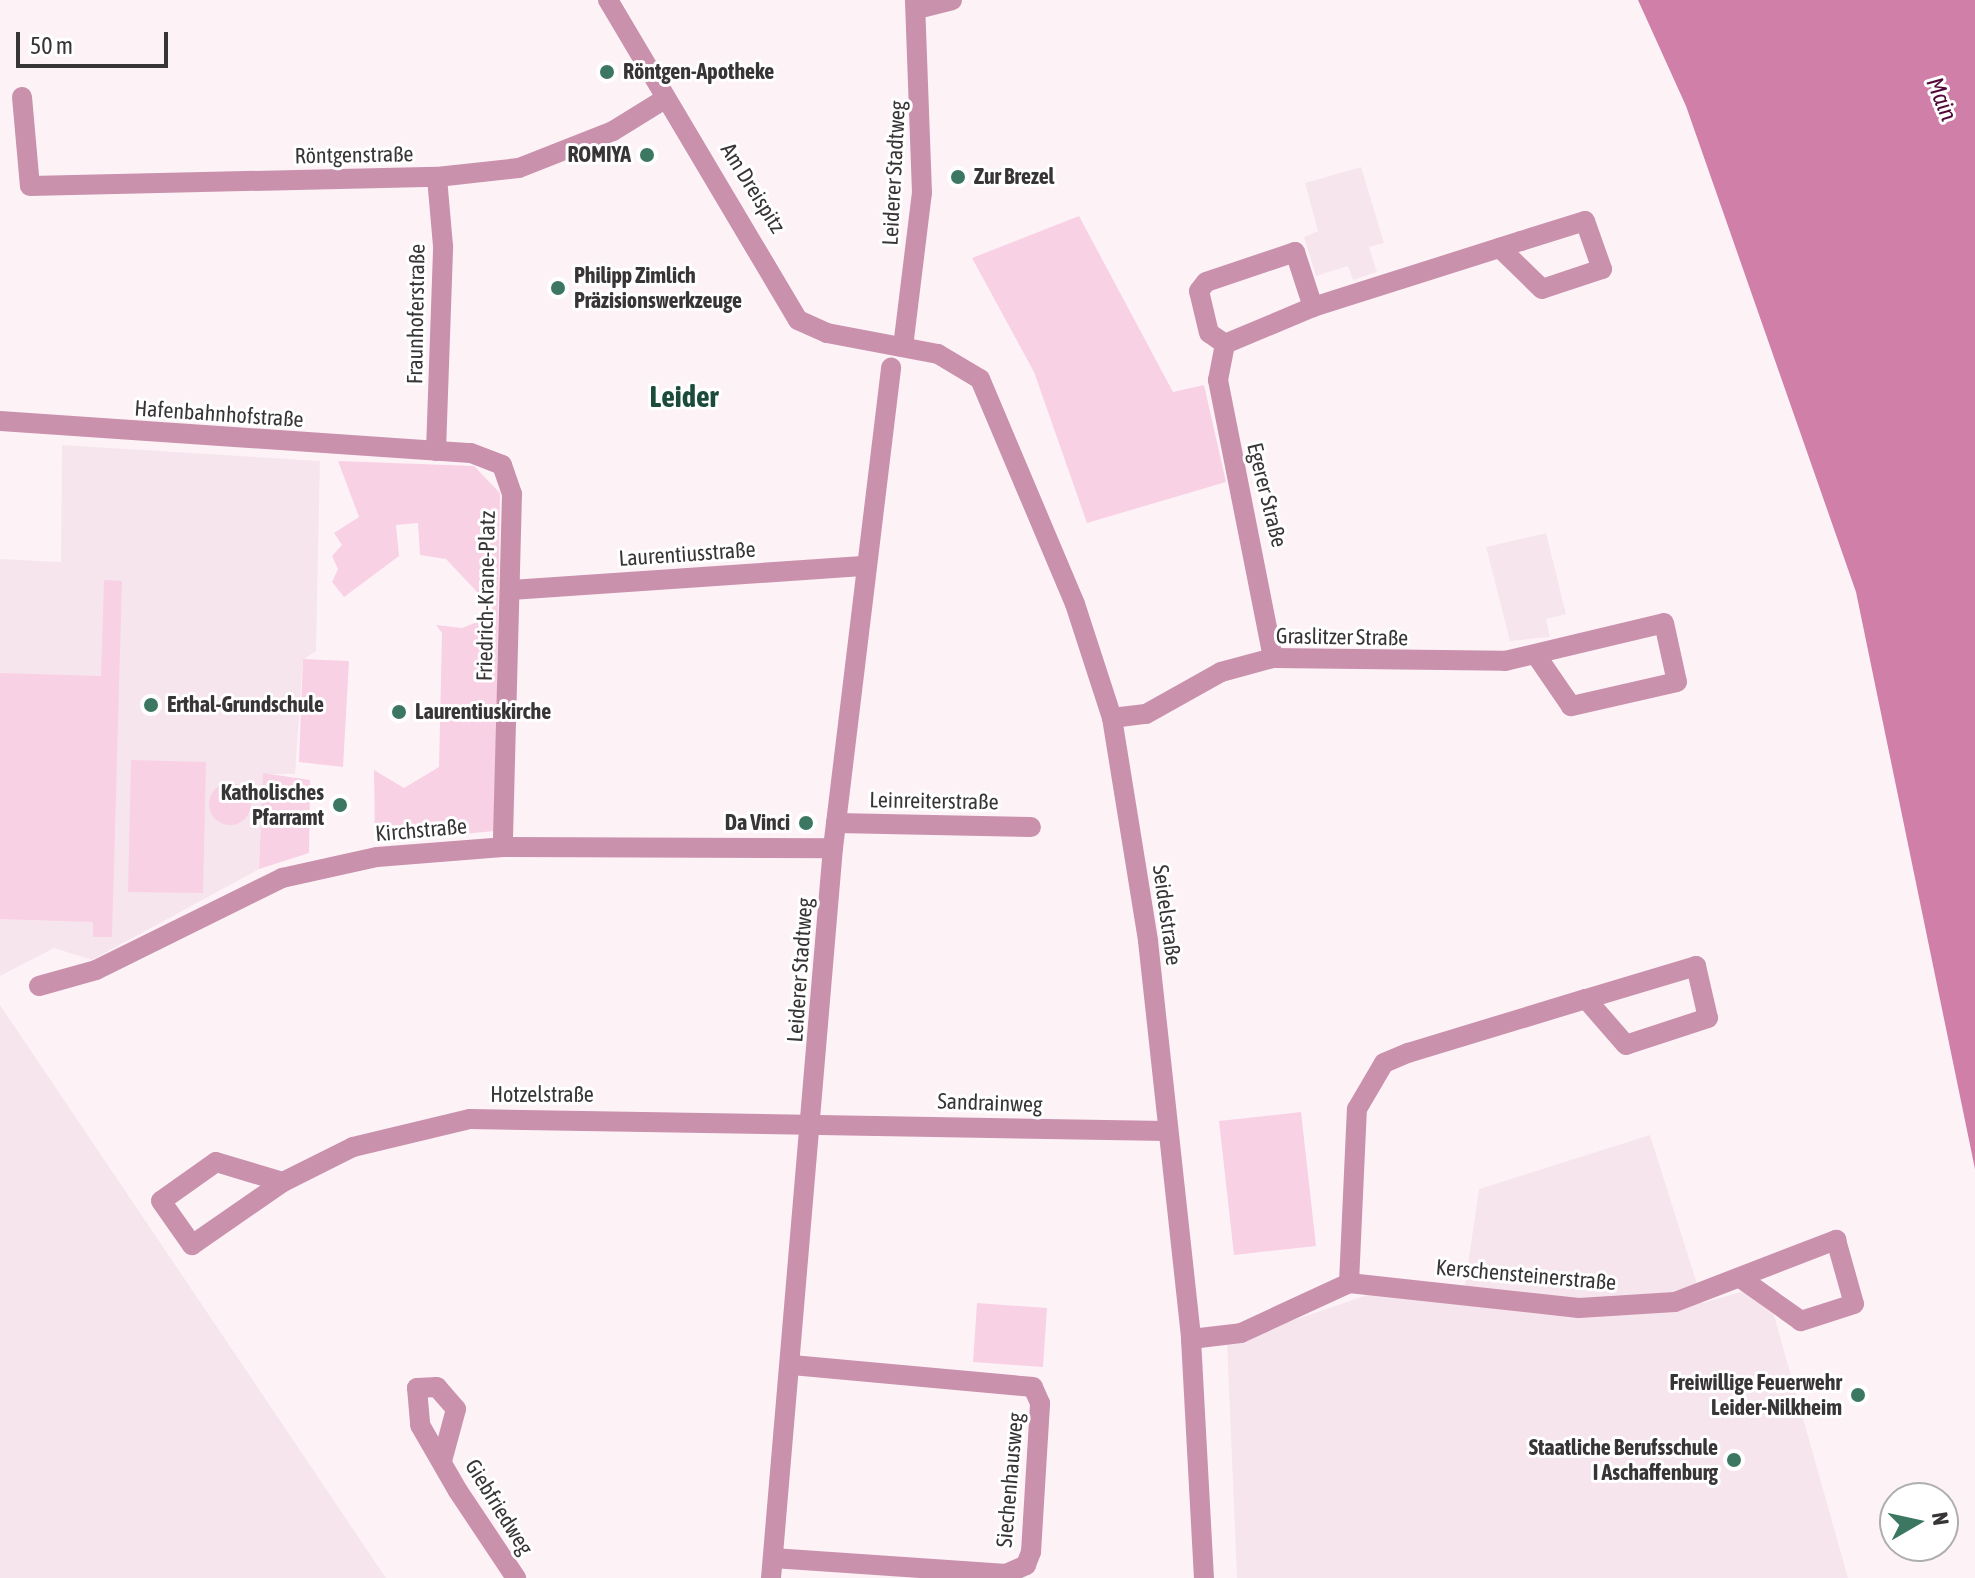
<!DOCTYPE html>
<meta charset="utf-8">
<style>
body{margin:0}
#map{position:relative;width:1975px;height:1578px;overflow:hidden;background:#fdf3f7;font-family:"Asap Condensed",sans-serif}
div>[style]{position:absolute}
[style*='--x']{left:calc(var(--x)*1px);top:calc(var(--y)*1px);width:calc(var(--w)*1px);rotate:calc(var(--a)*1deg)}
.built>*{inset:0;background:#f7e5ed}
.green>*{inset:0;background:#f9d1e4}
.round{border-radius:50%}
.water>*{inset:0;background:#cf7fa8}
.street>*{height:20px;margin:-10px;padding:0 10px;transform-origin:10px;border-radius:10px;background:#ca91ad}
.dots>*{width:22px;height:22px;translate:-50% -50%;box-sizing:border-box;border:4px solid #fff;border-radius:50%}
span{translate:-50% -50%;white-space:nowrap;text-align:center;line-height:1.15;-webkit-text-stroke:6px #fff;paint-order:stroke}
.poi-label{font-size:22px;color:#383536;font-weight:700}
.left{translate:0 -50%;text-align:left}
.right{translate:-100% -50%;text-align:right}
.street-label{font-size:22px;color:#383536}
.water-label{font-size:24px;color:#520937;font-style:italic}
.district-label{font-size:30px;color:#1b4c3b;font-weight:700}
.north{position:absolute;left:1879px;top:1482px;width:80px;height:80px;box-sizing:border-box;background:#fff;border:2px solid #afaeaf;border-radius:50%;rotate:81deg;font-size:22px;font-weight:700;line-height:32px;text-align:center;color:#383536}
.north::after{content:'';display:block;margin:auto;width:28px;height:36px;background:#3c7762;clip-path:polygon(50% 0,100% 100%,50% 72%,0 100%)}
.scale{position:absolute;left:16px;top:32px;width:152px;height:36px;box-sizing:border-box;border:4px solid #383536;border-top:0;padding-left:10px;font-size:24px;line-height:28px;white-space:nowrap;color:#383536;-webkit-text-stroke:6px #fff;paint-order:stroke}
</style>
<div id="map">
<div class="built">
<div style="clip-path:polygon(1361px 167px,1384px 243px,1369px 247px,1377px 272px,1353px 280px,1348px 266px,1316px 276px,1304px 237px,1318px 231px,1305px 183px)"></div>
<div style="clip-path:polygon(62px 445px,320px 461px,316px 651px,303px 660px,295px 774px,263px 774px,259px 869px,92px 960px,54px 948px,0 976px,0 559px,61px 562px)"></div>
<div style="clip-path:polygon(1546px 533px,1566px 614px,1546px 619px,1550px 637px,1510px 641px,1486px 547px)"></div>
<div style="clip-path:polygon(0 1005px,386px 1578px,0 1578px)"></div>
<div style="clip-path:polygon(1650px 1135px,1703px 1303px,1744px 1291px,1774px 1315px,1848px 1578px,1237px 1578px,1227px 1343px,1370px 1294px,1462px 1305px,1479px 1189px)"></div>
</div>
<div class="green">
<div style="clip-path:polygon(1079px 216px,1173px 392px,1204px 385px,1226px 482px,1087px 523px,1034px 372px,972px 258px)"></div>
<div style="clip-path:polygon(338px 461px,474px 466px,500px 493px,495px 831px,375px 842px,374px 770px,404px 788px,439px 767px,442px 633px,436px 625px,462px 628px,492px 616px,493px 591px,478px 593px,446px 559px,420px 555px,418px 523px,396px 525px,399px 556px,344px 597px,332px 582px,338px 569px,332px 556px,342px 545px,334px 533px,359px 517px)"></div>
<div style="clip-path:polygon(104px 580px,122px 581px,112px 937px,93px 937px,93px 922px,0 919px,0 673px,101px 676px)"></div>
<div style="clip-path:polygon(303px 659px,349px 661px,343px 767px,299px 762px)"></div>
<div style="clip-path:polygon(131px 760px,206px 762px,203px 893px,128px 892px)"></div>
<div style="clip-path:polygon(263px 773px,310px 780px,309px 853px,259px 869px)"></div>
<div class="round" style="left:209px;top:783px;width:42px;height:42px"></div>
<div style="clip-path:polygon(1301px 1112px,1316px 1246px,1234px 1255px,1219px 1121px)"></div>
<div style="clip-path:polygon(977px 1303px,1047px 1308px,1043px 1367px,973px 1362px)"></div>
</div>
<div class="water">
<div style="clip-path:polygon(1638px 0,1975px 0,1975px 1169px,1856px 592px,1686px 106px)"></div>
</div>
<div class="street">
<div style="--x:608;--y:0;--w:372;--a:59.3"></div>
<div style="--x:798;--y:320;--w:32;--a:24"></div>
<div style="--x:827;--y:333;--w:113;--a:10.7"></div>
<div style="--x:938;--y:354;--w:49;--a:30.8"></div>
<div style="--x:980;--y:379;--w:244;--a:67.1"></div>
<div style="--x:1075;--y:604;--w:120;--a:72"></div>
<div style="--x:1112;--y:718;--w:226;--a:80.8"></div>
<div style="--x:1148;--y:941;--w:400;--a:83.8"></div>
<div style="--x:1191;--y:1339;--w:239;--a:86.9"></div>
<div style="--x:917;--y:9;--w:36;--a:-14"></div>
<div style="--x:22;--y:97;--w:89;--a:84.9"></div>
<div style="--x:30;--y:186;--w:407;--a:-1.3"></div>
<div style="--x:437;--y:177;--w:82;--a:-6.3"></div>
<div style="--x:519;--y:168;--w:101;--a:-21.5"></div>
<div style="--x:613;--y:131;--w:59;--a:-31.8"></div>
<div style="--x:1313;--y:307;--w:218;--a:-17.6"></div>
<div style="--x:1521;--y:241;--w:67;--a:-17.4"></div>
<div style="--x:1585;--y:221;--w:51;--a:70.5"></div>
<div style="--x:1602;--y:269;--w:63;--a:161.6"></div>
<div style="--x:1542;--y:289;--w:59;--a:-135.7"></div>
<div style="--x:1225;--y:344;--w:19;--a:-145"></div>
<div style="--x:1209;--y:333;--w:43;--a:-103.4"></div>
<div style="--x:1199;--y:291;--w:11;--a:-52"></div>
<div style="--x:1206;--y:282;--w:94;--a:-18.6"></div>
<div style="--x:1295;--y:252;--w:58;--a:71.9"></div>
<div style="--x:1313;--y:307;--w:95;--a:157.2"></div>
<div style="--x:1225;--y:344;--w:37;--a:101"></div>
<div style="--x:1218;--y:380;--w:283;--a:78.8"></div>
<div style="--x:903;--y:347;--w:155;--a:-83"></div>
<div style="--x:922;--y:193;--w:193;--a:-92.1"></div>
<div style="--x:0;--y:421;--w:472;--a:3.9"></div>
<div style="--x:471;--y:453;--w:33;--a:21"></div>
<div style="--x:502;--y:465;--w:31;--a:71"></div>
<div style="--x:512;--y:494;--w:353;--a:91.5"></div>
<div style="--x:436;--y:451;--w:205;--a:-88"></div>
<div style="--x:443;--y:246;--w:69;--a:-95"></div>
<div style="--x:511;--y:590;--w:356;--a:-3.9"></div>
<div style="--x:1112;--y:718;--w:34;--a:-7"></div>
<div style="--x:1146;--y:714;--w:86;--a:-29.2"></div>
<div style="--x:1221;--y:672;--w:54;--a:-15.1"></div>
<div style="--x:1273;--y:658;--w:232;--a:0.7"></div>
<div style="--x:1505;--y:661;--w:163;--a:-13.4"></div>
<div style="--x:1664;--y:623;--w:60;--a:77.6"></div>
<div style="--x:1677;--y:682;--w:109;--a:167.2"></div>
<div style="--x:1571;--y:706;--w:62;--a:-124.5"></div>
<div style="--x:836;--y:823;--w:195;--a:1.2"></div>
<div style="--x:39;--y:986;--w:59;--a:-15.7"></div>
<div style="--x:96;--y:970;--w:208;--a:-26.3"></div>
<div style="--x:282;--y:878;--w:97;--a:-12.5"></div>
<div style="--x:377;--y:857;--w:126;--a:-4.5"></div>
<div style="--x:503;--y:847;--w:330;--a:0.2"></div>
<div style="--x:283;--y:1182;--w:70;--a:-163.4"></div>
<div style="--x:216;--y:1162;--w:67;--a:144.7"></div>
<div style="--x:161;--y:1201;--w:54;--a:54.8"></div>
<div style="--x:192;--y:1245;--w:111;--a:-34.7"></div>
<div style="--x:283;--y:1182;--w:78;--a:-26.6"></div>
<div style="--x:353;--y:1147;--w:120;--a:-13.5"></div>
<div style="--x:470;--y:1119;--w:697;--a:0.99"></div>
<div style="--x:1349;--y:1283;--w:174;--a:-87.4"></div>
<div style="--x:1357;--y:1109;--w:53;--a:-59.6"></div>
<div style="--x:1384;--y:1063;--w:26;--a:-23"></div>
<div style="--x:1408;--y:1053;--w:186;--a:-16.9"></div>
<div style="--x:1586;--y:999;--w:115;--a:-16.7"></div>
<div style="--x:1696;--y:966;--w:53;--a:77"></div>
<div style="--x:1708;--y:1018;--w:86;--a:161.8"></div>
<div style="--x:1626;--y:1045;--w:61;--a:-131"></div>
<div style="--x:1191;--y:1339;--w:50;--a:-6.8"></div>
<div style="--x:1241;--y:1333;--w:119;--a:-24.8"></div>
<div style="--x:1349;--y:1283;--w:231;--a:6.2"></div>
<div style="--x:1579;--y:1308;--w:96;--a:-3.6"></div>
<div style="--x:1675;--y:1302;--w:173;--a:-21.1"></div>
<div style="--x:1836;--y:1240;--w:66;--a:74.3"></div>
<div style="--x:1854;--y:1304;--w:56;--a:162.2"></div>
<div style="--x:1801;--y:1321;--w:72;--a:-144.6"></div>
<div style="--x:442;--y:1461;--w:54;--a:-74.9"></div>
<div style="--x:456;--y:1409;--w:29;--a:-131"></div>
<div style="--x:437;--y:1387;--w:20;--a:177"></div>
<div style="--x:417;--y:1388;--w:37;--a:85"></div>
<div style="--x:420;--y:1425;--w:76;--a:60.1"></div>
<div style="--x:458;--y:1491;--w:105;--a:56.3"></div>
<div style="--x:773;--y:1558;--w:234;--a:3.9"></div>
<div style="--x:1006;--y:1574;--w:22;--a:-24"></div>
<div style="--x:1026;--y:1565;--w:14;--a:-69"></div>
<div style="--x:1031;--y:1552;--w:149;--a:-86.5"></div>
<div style="--x:1040;--y:1403;--w:17;--a:-114"></div>
<div style="--x:1033;--y:1387;--w:242;--a:-174.8"></div>
<div style="--x:771;--y:1578;--w:733;--a:-85.15"></div>
<div style="--x:833;--y:848;--w:484;--a:-83.1"></div>
</div>
<div class="dots">
<div style="left:607px;top:72px;background:#3c7762"></div>
<div style="left:647px;top:155px;background:#3c7762"></div>
<div style="left:958px;top:177px;background:#3c7762"></div>
<div style="left:558px;top:288px;background:#3c7762"></div>
<div style="left:151px;top:705px;background:#3c7762"></div>
<div style="left:399px;top:712px;background:#3c7762"></div>
<div style="left:340px;top:805px;background:#3c7762"></div>
<div style="left:806px;top:823px;background:#3c7762"></div>
<div style="left:1858px;top:1395px;background:#3c7762"></div>
<div style="left:1734px;top:1460px;background:#3c7762"></div>
</div>
<div class="poi-label">
<span class="left" style="left:623px;top:72px">Röntgen-Apotheke</span>
<span class="right" style="left:631px;top:155px">ROMIYA</span>
<span class="left" style="left:974px;top:177px">Zur Brezel</span>
<span class="left" style="left:574px;top:288px">Philipp Zimlich<br>Präzisionswerkzeuge</span>
<span class="left" style="left:167px;top:705px">Erthal-Grundschule</span>
<span class="left" style="left:415px;top:712px">Laurentiuskirche</span>
<span class="right" style="left:324px;top:805px">Katholisches<br>Pfarramt</span>
<span class="right" style="left:790px;top:823px">Da Vinci</span>
<span class="right" style="left:1842px;top:1395px">Freiwillige Feuerwehr<br>Leider-Nilkheim</span>
<span class="right" style="left:1718px;top:1460px">Staatliche Berufsschule<br>I Aschaffenburg</span>
</div>
<div class="street-label">
<span style="left:354px;top:155px;rotate:-1deg">Röntgenstraße</span>
<span style="left:894px;top:173px;rotate:-87deg">Leiderer Stadtweg</span>
<span style="left:753px;top:188px;rotate:58deg">Am Dreispitz</span>
<span style="left:416px;top:314px;rotate:-89deg">Fraunhoferstraße</span>
<span style="left:219px;top:414px;rotate:4deg">Hafenbahnhofstraße</span>
<span style="left:1267px;top:495px;rotate:76deg">Egerer Straße</span>
<span style="left:687px;top:554px;rotate:-4deg">Laurentiusstraße</span>
<span style="left:486px;top:596px;rotate:-89deg">Friedrich-Krane-Platz</span>
<span style="left:1342px;top:637px;rotate:1deg">Graslitzer Straße</span>
<span style="left:934px;top:801px;rotate:1deg">Leinreiterstraße</span>
<span style="left:421px;top:830px;rotate:-5deg">Kirchstraße</span>
<span style="left:1167px;top:915px;rotate:82deg">Seidelstraße</span>
<span style="left:800px;top:970px;rotate:-86deg">Leiderer Stadtweg</span>
<span style="left:542px;top:1095px">Hotzelstraße</span>
<span style="left:990px;top:1103px;rotate:2deg">Sandrainweg</span>
<span style="left:1526px;top:1275px;rotate:5deg">Kerschensteinerstraße</span>
<span style="left:1010px;top:1480px;rotate:-85deg">Siechenhausweg</span>
<span style="left:499px;top:1507px;rotate:58deg">Giebfriedweg</span>
</div>
<div class="water-label">
<span style="left:1942px;top:99px;rotate:68deg">Main</span>
</div>
<div class="district-label">
<span style="left:684px;top:396px">Leider</span>
</div>
<div class="north">N</div>
<div class="scale">50 m</div>
</div>
